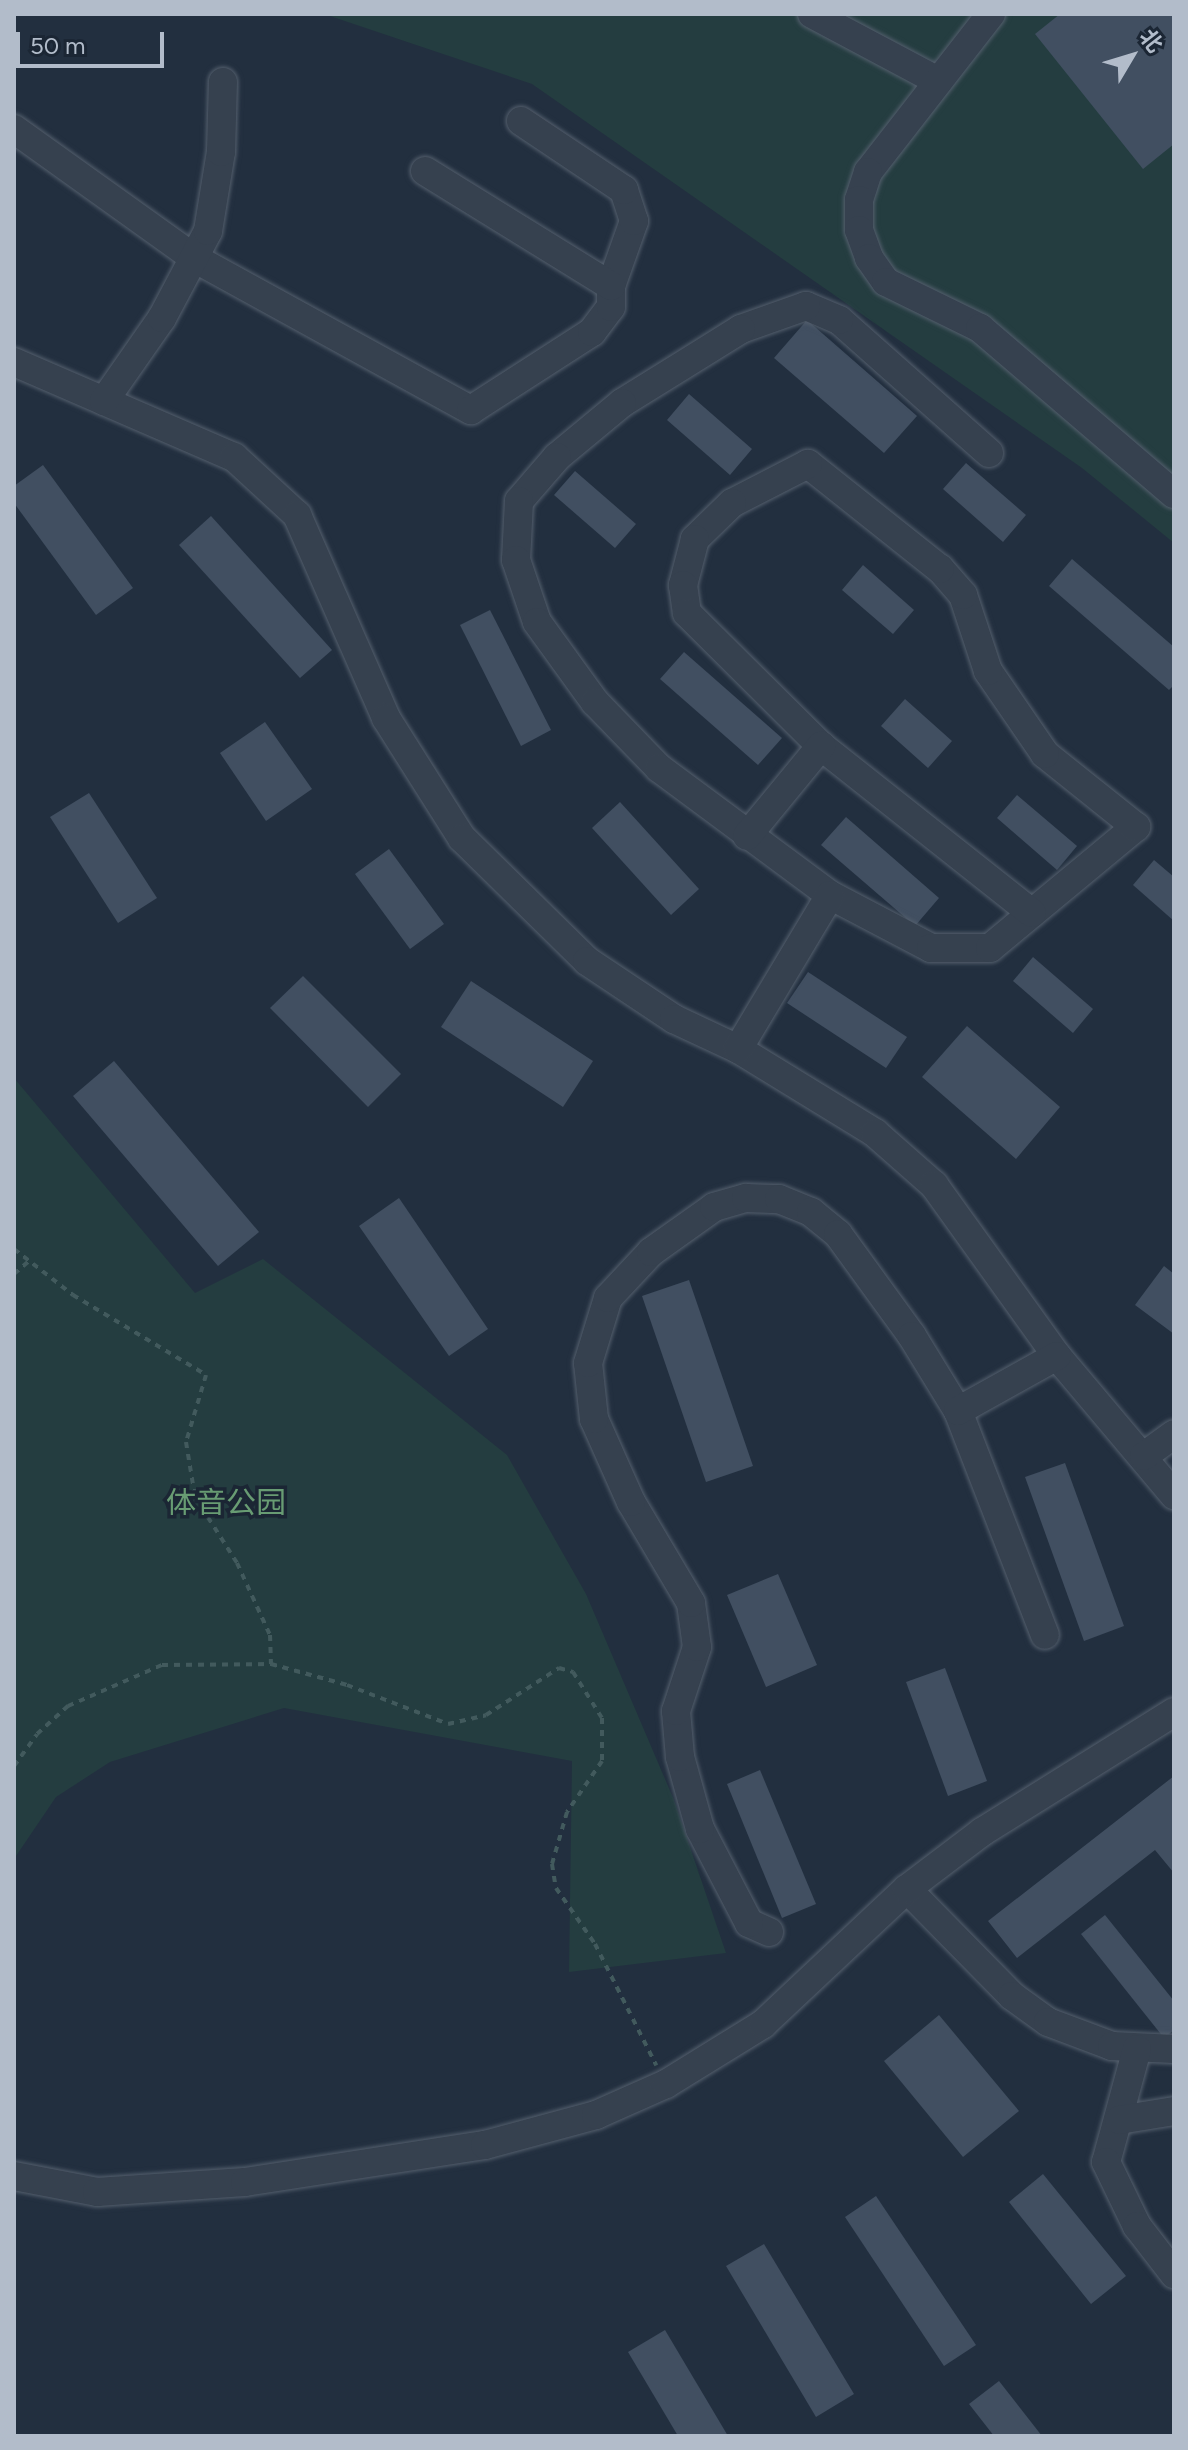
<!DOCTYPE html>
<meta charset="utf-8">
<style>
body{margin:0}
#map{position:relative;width:1188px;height:2450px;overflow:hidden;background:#222f3f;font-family:Figtree,"Noto Sans SC",sans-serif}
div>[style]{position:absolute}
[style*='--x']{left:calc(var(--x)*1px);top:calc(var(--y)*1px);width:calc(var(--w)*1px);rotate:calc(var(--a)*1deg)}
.green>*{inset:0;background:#243d40}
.building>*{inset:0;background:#414f61}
.path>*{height:4px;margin-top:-2px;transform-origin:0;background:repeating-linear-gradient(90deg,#425a5d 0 6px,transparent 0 12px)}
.roads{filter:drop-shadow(0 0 2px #545f6d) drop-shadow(0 0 2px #545f6d)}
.minor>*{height:28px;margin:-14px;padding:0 14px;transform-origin:14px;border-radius:14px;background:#36414f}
span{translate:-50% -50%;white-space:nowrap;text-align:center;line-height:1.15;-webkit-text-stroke:7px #1b2634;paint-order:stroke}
.park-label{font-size:30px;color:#689c73}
.frame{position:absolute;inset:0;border:16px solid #b2bcca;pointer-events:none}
.north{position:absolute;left:1092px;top:16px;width:80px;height:80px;-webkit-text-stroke:6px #1b2634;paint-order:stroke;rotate:52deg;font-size:22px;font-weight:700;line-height:32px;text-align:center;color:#b2bcca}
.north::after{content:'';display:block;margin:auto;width:28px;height:36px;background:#b2bcca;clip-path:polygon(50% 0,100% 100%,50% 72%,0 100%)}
.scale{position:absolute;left:16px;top:32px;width:148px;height:36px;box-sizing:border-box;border:4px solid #b2bcca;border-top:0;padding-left:10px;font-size:24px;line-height:28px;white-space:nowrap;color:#b2bcca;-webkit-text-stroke:6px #1b2634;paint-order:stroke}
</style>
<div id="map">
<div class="green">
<div style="clip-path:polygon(324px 14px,1174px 14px,1174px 543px,1082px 468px,532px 84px)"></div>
<div style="clip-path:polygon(14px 1078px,195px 1293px,263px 1259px,507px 1455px,586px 1594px,674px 1800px,726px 1953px,569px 1972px,572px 1761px,284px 1708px,110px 1762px,56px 1797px,14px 1859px)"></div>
</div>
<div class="building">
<div style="clip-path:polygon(1060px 14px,1174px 14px,1174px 144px,1143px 169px,1035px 34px)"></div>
<div style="clip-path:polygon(807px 320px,917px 416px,884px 453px,774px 358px)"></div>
<div style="clip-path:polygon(689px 394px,752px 449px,730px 475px,667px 420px)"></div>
<div style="clip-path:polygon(966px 463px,1026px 515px,1003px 542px,943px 489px)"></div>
<div style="clip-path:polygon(43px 465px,133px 588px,96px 615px,14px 503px,14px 486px)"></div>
<div style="clip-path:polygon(575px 471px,636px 524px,615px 548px,554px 495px)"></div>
<div style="clip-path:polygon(211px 516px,332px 650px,300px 678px,179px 545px)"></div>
<div style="clip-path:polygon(1072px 559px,1174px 647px,1174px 685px,1169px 690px,1049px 586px)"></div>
<div style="clip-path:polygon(863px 565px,914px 610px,893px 634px,842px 590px)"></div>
<div style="clip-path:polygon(490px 610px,551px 730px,521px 746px,460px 625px)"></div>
<div style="clip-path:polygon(684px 652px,782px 738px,758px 765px,660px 679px)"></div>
<div style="clip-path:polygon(905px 699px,952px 741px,928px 768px,881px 726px)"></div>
<div style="clip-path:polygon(265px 722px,312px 789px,266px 821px,220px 753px)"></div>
<div style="clip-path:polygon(89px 793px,157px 898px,118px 923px,50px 817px)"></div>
<div style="clip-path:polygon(1017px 795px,1077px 846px,1057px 870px,997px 818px)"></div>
<div style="clip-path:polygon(620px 802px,699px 889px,671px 915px,592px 828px)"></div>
<div style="clip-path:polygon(846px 817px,939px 898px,915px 926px,821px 845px)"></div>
<div style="clip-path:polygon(389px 849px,444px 924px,410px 949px,355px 874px)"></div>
<div style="clip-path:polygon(1154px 860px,1174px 877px,1174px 921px,1133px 885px)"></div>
<div style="clip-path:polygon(1033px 957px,1093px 1009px,1073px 1033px,1013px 981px)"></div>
<div style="clip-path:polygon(808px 972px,907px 1037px,886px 1068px,787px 1003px)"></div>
<div style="clip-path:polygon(303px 976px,401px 1074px,368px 1107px,270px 1008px)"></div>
<div style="clip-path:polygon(471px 981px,593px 1061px,563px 1107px,441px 1027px)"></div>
<div style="clip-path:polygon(967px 1026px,1060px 1107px,1016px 1159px,922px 1077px)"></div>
<div style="clip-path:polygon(114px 1061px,259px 1232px,218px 1266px,73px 1096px)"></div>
<div style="clip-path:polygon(399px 1198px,488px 1329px,449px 1356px,359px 1226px)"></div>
<div style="clip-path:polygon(1164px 1266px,1174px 1274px,1174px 1334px,1135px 1305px)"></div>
<div style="clip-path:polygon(689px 1280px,753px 1466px,706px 1482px,642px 1296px)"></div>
<div style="clip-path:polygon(1065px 1463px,1124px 1626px,1084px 1641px,1025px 1477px)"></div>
<div style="clip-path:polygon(778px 1574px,817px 1665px,766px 1687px,727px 1595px)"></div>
<div style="clip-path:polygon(945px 1668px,987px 1781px,948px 1796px,906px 1682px)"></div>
<div style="clip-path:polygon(760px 1770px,816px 1904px,782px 1918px,727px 1784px)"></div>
<div style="clip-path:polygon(1174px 1776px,1174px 1873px,1155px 1850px,1017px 1958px,988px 1921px)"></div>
<div style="clip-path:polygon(1105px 1915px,1174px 2001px,1174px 2030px,1164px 2038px,1081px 1934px)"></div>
<div style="clip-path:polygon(939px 2015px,1019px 2111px,963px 2157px,884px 2061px)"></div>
<div style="clip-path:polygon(1043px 2174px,1126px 2276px,1091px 2304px,1009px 2202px)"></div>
<div style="clip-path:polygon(876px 2196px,976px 2345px,944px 2366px,845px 2217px)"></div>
<div style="clip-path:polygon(764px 2244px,854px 2394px,816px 2417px,726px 2266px)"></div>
<div style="clip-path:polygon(665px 2330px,728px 2436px,678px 2436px,628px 2352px)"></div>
<div style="clip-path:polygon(999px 2381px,1042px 2436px,994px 2436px,969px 2404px)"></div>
</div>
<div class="path">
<div style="--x:14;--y:1249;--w:75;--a:37.9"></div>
<div style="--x:73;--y:1295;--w:155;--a:31"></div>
<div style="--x:206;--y:1375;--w:70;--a:106.6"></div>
<div style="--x:186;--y:1442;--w:56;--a:80.7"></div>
<div style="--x:195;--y:1497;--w:78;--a:57.5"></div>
<div style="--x:237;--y:1563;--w:79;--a:65.4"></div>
<div style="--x:270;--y:1635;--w:29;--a:88"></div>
<div style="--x:14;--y:1274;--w:20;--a:-41"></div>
<div style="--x:14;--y:1766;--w:39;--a:-54"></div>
<div style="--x:37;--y:1734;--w:42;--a:-42.1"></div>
<div style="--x:68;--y:1706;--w:103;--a:-23.6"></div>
<div style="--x:162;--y:1665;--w:109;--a:-0.5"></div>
<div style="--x:271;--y:1664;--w:79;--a:15.4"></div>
<div style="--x:347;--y:1685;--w:108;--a:21.1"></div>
<div style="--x:448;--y:1724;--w:39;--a:-13"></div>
<div style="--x:486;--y:1715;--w:87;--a:-32.8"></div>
<div style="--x:559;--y:1668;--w:15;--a:16"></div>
<div style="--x:573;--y:1672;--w:54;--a:57.8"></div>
<div style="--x:602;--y:1718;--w:43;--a:90"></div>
<div style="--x:602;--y:1761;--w:62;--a:124.5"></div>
<div style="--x:567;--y:1812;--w:54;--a:106.1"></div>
<div style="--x:552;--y:1864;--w:24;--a:81"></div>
<div style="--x:556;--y:1888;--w:68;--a:55.1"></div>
<div style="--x:595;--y:1944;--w:136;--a:63.2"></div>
</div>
<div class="roads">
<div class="minor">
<div style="--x:812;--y:14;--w:143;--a:28"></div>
<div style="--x:991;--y:14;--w:200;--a:127.9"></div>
<div style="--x:868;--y:172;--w:29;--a:108"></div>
<div style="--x:859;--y:200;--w:30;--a:90"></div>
<div style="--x:859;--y:230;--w:30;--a:70"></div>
<div style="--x:869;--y:258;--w:29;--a:55"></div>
<div style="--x:886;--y:282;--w:105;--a:26.1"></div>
<div style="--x:980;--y:328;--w:255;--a:40.6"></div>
<div style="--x:14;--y:129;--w:221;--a:35.6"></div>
<div style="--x:194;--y:258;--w:316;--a:28.8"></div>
<div style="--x:471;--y:410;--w:144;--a:-32.8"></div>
<div style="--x:592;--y:332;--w:31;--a:-53"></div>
<div style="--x:611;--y:307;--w:21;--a:-90"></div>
<div style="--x:611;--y:286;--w:69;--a:-70.5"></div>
<div style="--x:634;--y:221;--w:33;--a:-108"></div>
<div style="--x:624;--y:190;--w:124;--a:-146.2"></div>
<div style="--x:425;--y:171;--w:219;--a:31.7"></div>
<div style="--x:14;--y:362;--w:240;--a:23.4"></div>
<div style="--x:234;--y:457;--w:86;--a:42.6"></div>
<div style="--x:297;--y:515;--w:222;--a:66.3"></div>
<div style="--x:386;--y:718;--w:142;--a:57.7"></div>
<div style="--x:462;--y:838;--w:175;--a:44.5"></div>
<div style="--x:587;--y:961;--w:105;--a:33.7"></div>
<div style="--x:674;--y:1019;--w:71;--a:25.1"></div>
<div style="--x:738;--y:1049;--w:161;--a:31.5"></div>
<div style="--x:875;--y:1133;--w:79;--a:41.4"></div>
<div style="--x:934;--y:1185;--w:211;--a:54.3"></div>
<div style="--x:1057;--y:1356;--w:182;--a:49.9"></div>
<div style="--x:104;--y:401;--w:101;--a:-55.1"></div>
<div style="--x:162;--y:318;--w:98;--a:-62.1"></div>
<div style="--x:208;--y:231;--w:80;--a:-80.7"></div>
<div style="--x:221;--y:152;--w:70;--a:-88.4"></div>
<div style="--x:989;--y:453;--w:200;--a:-138.4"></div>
<div style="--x:839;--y:320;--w:36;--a:-157"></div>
<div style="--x:806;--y:306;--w:69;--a:160.5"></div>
<div style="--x:741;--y:329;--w:140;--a:148.1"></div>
<div style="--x:622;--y:403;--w:85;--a:140.3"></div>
<div style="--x:557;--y:457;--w:58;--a:130.8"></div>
<div style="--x:519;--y:501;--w:59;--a:92.9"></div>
<div style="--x:516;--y:560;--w:65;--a:71.3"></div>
<div style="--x:537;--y:622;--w:99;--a:54.1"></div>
<div style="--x:595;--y:702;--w:92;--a:45.9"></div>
<div style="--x:659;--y:768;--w:213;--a:36.6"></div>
<div style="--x:830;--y:895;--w:114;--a:27.7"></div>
<div style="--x:931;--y:948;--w:59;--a:0"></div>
<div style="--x:990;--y:948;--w:190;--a:-39.7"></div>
<div style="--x:1136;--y:827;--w:117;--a:-141.3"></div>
<div style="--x:1045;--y:754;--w:101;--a:-124.5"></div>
<div style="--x:988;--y:671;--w:80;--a:-108.2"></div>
<div style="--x:963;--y:595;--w:35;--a:-131"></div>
<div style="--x:940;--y:569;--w:169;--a:-141.5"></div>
<div style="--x:808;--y:464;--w:85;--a:152.8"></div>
<div style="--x:732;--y:503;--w:52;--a:135.8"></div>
<div style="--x:695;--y:539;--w:48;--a:104.6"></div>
<div style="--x:683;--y:585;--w:28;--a:82"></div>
<div style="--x:687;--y:613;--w:189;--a:44.8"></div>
<div style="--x:821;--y:746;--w:269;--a:38.4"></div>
<div style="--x:747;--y:836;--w:117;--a:-50.6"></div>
<div style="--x:738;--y:1049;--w:179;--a:-59.1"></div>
<div style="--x:958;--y:1411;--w:240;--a:68.8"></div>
<div style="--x:1144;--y:1456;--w:37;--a:-36"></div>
<div style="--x:907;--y:1889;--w:150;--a:45.5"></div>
<div style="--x:1012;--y:1996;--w:44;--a:35.8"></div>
<div style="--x:1048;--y:2022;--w:68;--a:20.6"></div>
<div style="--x:1112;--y:2046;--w:62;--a:2.8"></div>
<div style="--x:769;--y:1932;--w:22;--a:-156"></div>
<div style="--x:749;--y:1923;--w:106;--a:-117.5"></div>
<div style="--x:700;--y:1829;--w:75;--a:-105.5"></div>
<div style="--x:680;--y:1757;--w:46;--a:-95"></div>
<div style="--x:676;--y:1711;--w:67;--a:-71.8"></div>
<div style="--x:697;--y:1647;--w:44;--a:-97.8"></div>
<div style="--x:691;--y:1603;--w:117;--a:-120.7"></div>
<div style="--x:631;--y:1502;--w:91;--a:-114"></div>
<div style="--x:594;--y:1419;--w:56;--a:-96.1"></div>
<div style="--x:588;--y:1363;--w:68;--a:-72.9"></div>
<div style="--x:608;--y:1298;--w:63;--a:-46.9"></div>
<div style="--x:651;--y:1252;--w:77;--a:-35.5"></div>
<div style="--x:714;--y:1207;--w:33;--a:-16"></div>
<div style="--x:746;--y:1198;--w:33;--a:2"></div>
<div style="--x:779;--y:1199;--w:35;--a:22"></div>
<div style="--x:811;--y:1212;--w:35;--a:39"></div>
<div style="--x:838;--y:1234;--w:126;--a:54"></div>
<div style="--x:912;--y:1336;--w:88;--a:58.5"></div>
<div style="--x:958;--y:1411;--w:113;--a:-29.1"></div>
<div style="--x:1137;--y:2049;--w:117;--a:105.3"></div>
<div style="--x:1106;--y:2162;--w:71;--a:64.2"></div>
<div style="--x:1137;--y:2226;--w:61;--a:52.4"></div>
<div style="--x:1119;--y:2120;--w:56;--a:-9.3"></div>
<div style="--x:14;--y:2176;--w:85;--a:10.9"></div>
<div style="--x:97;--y:2192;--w:148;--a:-3.9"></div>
<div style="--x:245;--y:2182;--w:243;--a:-8.8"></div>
<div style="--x:485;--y:2145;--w:115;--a:-15.1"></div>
<div style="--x:596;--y:2115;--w:77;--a:-23.9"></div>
<div style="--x:666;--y:2084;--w:114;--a:-31.7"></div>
<div style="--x:763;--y:2024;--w:197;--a:-43.2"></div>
<div style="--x:907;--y:1889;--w:94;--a:-37.2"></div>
<div style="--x:982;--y:1832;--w:226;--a:-32"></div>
</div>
</div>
<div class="park-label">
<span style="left:226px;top:1503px">体音公园</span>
</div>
<div class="frame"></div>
<div class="north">北</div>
<div class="scale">50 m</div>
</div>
